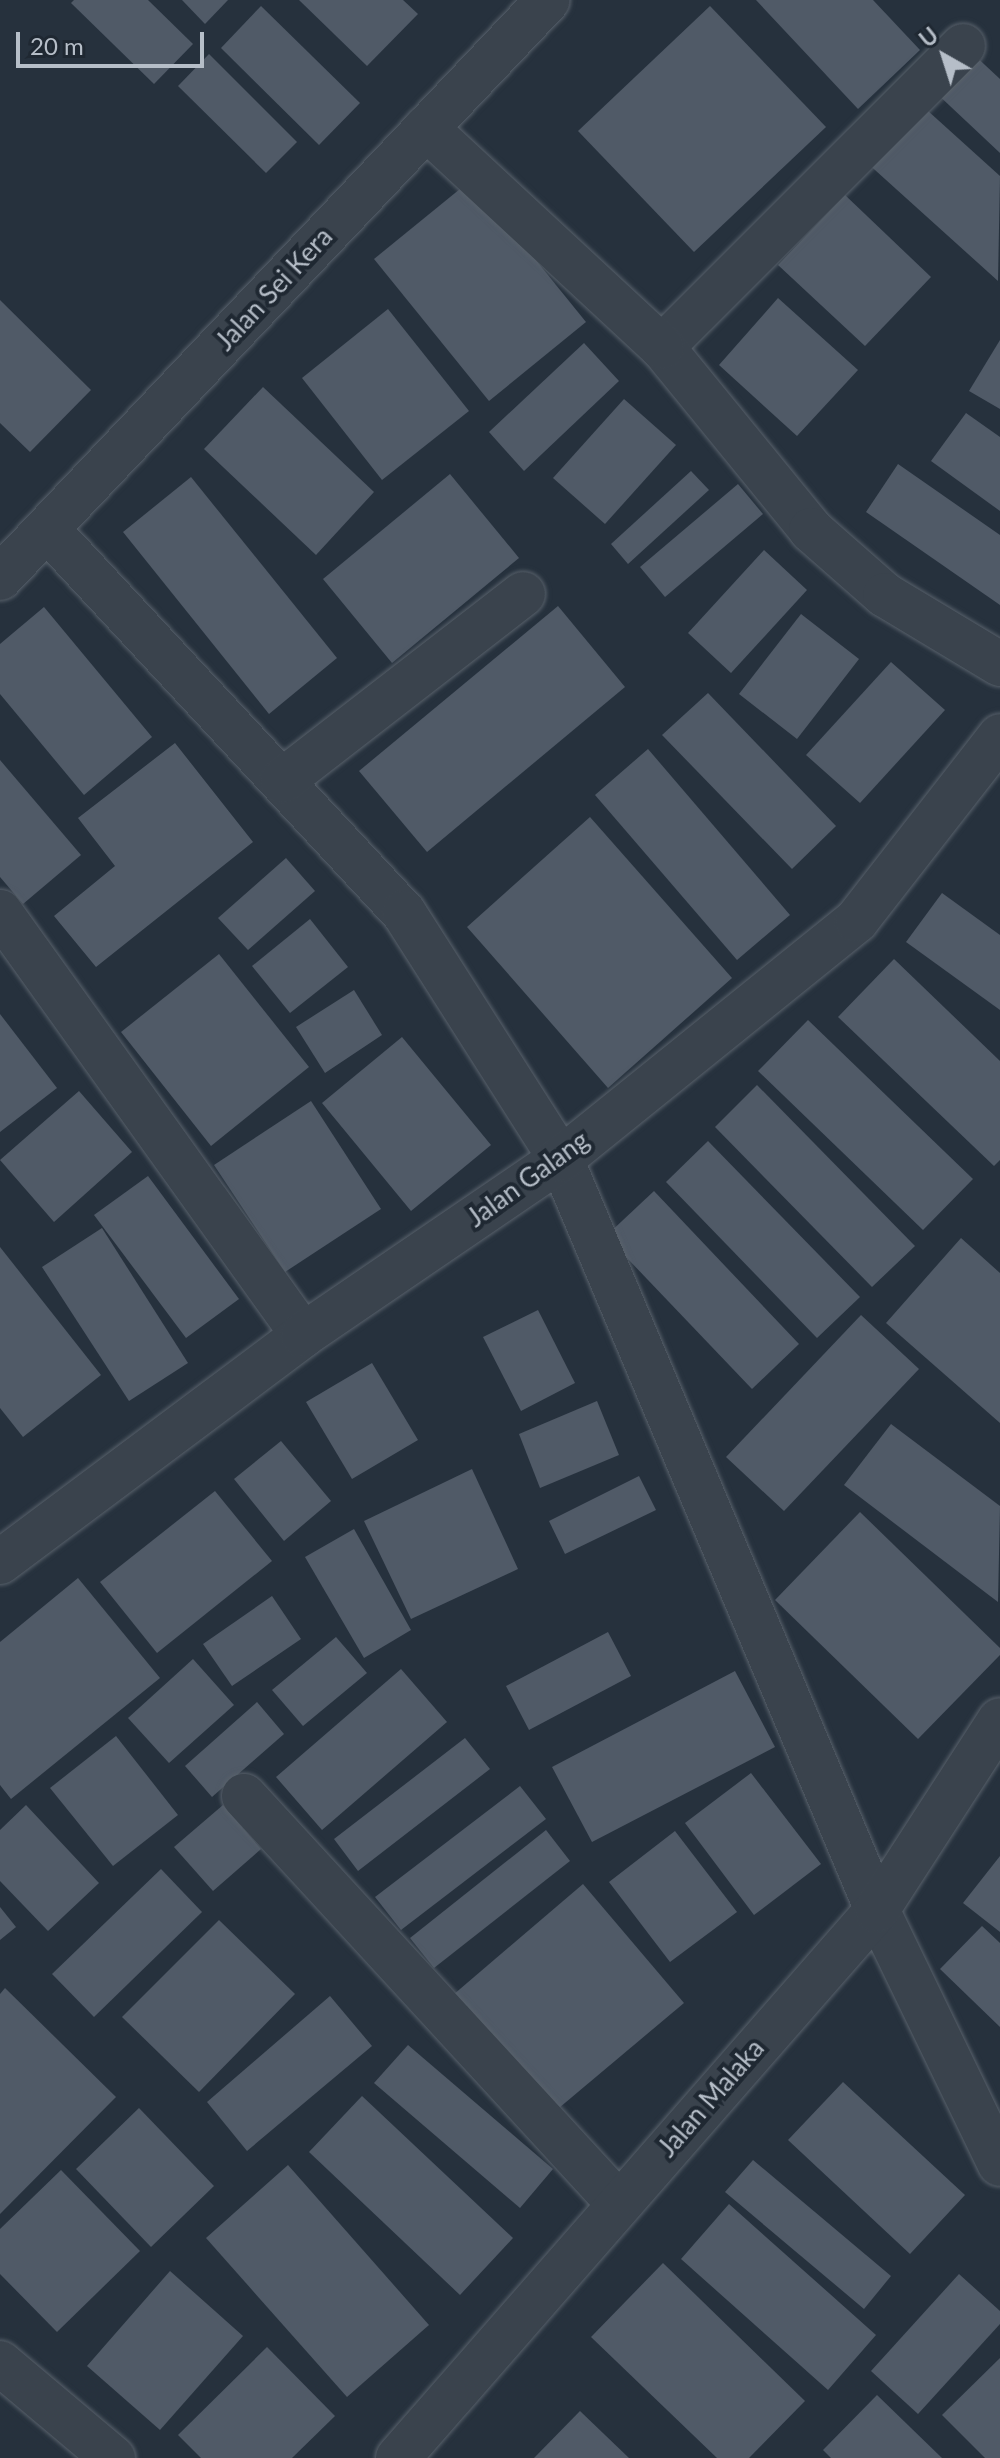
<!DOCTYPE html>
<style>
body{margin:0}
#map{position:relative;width:1000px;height:2458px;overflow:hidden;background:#26313d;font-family:Lato,sans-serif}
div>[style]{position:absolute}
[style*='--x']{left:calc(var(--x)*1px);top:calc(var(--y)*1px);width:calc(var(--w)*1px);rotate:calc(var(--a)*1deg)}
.building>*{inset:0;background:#505a67}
.roads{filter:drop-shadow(0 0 2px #58616b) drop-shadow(0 0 2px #58616b)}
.minor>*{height:44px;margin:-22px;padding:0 22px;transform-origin:22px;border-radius:22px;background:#3a434d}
span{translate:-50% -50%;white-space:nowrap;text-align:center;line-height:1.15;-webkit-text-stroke:8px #1f2832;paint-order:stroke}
.street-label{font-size:26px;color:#b6bec8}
.north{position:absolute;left:904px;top:16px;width:80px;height:80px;-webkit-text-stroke:6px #1f2832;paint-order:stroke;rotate:321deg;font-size:22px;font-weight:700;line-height:32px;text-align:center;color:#b6bec8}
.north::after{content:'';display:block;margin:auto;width:28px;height:36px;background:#b6bec8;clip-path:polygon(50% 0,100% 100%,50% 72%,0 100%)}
.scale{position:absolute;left:16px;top:32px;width:188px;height:36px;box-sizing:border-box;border:4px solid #b6bec8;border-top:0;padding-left:10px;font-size:24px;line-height:28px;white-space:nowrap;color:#b6bec8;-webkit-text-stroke:6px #1f2832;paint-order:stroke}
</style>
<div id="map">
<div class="building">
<div style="clip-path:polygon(74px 0,148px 0,193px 44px,154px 84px,71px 3px)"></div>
<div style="clip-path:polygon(182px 0,228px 0,205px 24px)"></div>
<div style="clip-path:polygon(299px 0,403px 0,418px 14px,367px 66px)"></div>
<div style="clip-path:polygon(756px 0,873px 0,920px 50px,858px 109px)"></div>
<div style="clip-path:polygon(261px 6px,360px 103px,319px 145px,221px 48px)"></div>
<div style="clip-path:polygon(710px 6px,826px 127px,694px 252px,578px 131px)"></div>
<div style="clip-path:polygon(970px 51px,1000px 79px,1000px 153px,933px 90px)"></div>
<div style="clip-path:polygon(209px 54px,297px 142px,266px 173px,178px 86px)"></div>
<div style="clip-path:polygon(917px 101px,1000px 176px,998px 281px,865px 161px)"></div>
<div style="clip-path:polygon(471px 180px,586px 322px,489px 401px,374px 259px)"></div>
<div style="clip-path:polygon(845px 195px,931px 277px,865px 346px,778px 265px)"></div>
<div style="clip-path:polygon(778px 298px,858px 370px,797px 436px,719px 365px)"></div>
<div style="clip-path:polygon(0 300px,91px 390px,30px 452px,0 423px)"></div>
<div style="clip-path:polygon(388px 309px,469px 411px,382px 480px,302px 378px)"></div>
<div style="clip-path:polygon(1000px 340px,1000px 409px,969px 391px)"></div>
<div style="clip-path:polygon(584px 343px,619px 381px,524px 471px,489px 432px)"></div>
<div style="clip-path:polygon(263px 387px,374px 492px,316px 555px,204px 449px)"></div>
<div style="clip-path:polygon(624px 399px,676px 445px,605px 524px,553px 478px)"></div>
<div style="clip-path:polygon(966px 413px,1000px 437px,1000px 511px,931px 461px)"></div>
<div style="clip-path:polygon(898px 464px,1000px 535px,1000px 605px,866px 512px)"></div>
<div style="clip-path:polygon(691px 471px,709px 490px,628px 564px,611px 544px)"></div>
<div style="clip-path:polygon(450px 474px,519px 558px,392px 663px,323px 579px)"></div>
<div style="clip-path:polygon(191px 477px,337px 658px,269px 714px,123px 532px)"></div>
<div style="clip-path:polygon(738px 484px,763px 514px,665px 597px,640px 567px)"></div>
<div style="clip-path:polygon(764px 550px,807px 590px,731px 673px,688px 633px)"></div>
<div style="clip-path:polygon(558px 606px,625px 687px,427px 852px,359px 771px)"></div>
<div style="clip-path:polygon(44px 607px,152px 737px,84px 795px,0 694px,0 644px)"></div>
<div style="clip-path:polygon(801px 614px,859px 659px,797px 739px,739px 694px)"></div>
<div style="clip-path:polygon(891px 662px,945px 710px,860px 803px,806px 755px)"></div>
<div style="clip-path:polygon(708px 693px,836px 826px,792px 869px,662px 735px)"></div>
<div style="clip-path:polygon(175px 743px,253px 842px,96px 967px,54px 916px,115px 866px,78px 818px)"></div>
<div style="clip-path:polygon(648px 749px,790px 915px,737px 960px,595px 795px)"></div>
<div style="clip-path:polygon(0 760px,81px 855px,23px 904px,0 877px)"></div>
<div style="clip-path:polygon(590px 817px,732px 978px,608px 1088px,467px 927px)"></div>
<div style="clip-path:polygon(286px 858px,315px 891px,248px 950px,218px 918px)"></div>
<div style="clip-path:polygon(942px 893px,1000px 935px,1000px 1010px,906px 942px)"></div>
<div style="clip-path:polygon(310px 919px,348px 967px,290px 1013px,252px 966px)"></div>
<div style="clip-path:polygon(219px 954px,309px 1067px,211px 1146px,121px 1032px)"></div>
<div style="clip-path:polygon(894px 959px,1000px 1061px,1000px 1160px,994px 1166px,838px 1017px)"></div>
<div style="clip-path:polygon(354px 990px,382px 1035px,325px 1073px,296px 1027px)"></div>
<div style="clip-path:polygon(0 1014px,57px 1088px,0 1132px)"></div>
<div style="clip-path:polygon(808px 1020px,973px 1179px,923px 1230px,758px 1071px)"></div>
<div style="clip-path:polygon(402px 1037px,491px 1145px,411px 1211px,322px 1103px)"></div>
<div style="clip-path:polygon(757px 1085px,915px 1246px,872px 1287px,715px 1127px)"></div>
<div style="clip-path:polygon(79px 1091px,132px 1152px,54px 1222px,0 1160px)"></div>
<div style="clip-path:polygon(311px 1101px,381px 1209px,285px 1272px,214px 1165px)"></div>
<div style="clip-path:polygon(708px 1141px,860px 1297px,817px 1338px,666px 1182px)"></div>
<div style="clip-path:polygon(148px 1176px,239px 1299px,186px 1338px,94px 1215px)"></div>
<div style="clip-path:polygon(654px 1191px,799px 1344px,752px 1389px,606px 1236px)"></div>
<div style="clip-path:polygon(102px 1228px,188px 1363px,129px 1401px,42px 1267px)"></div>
<div style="clip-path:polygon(961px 1238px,1000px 1273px,1000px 1423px,886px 1323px)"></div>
<div style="clip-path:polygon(0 1247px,101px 1375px,23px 1437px,0 1408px)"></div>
<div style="clip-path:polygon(538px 1310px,575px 1383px,521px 1411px,483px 1337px)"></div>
<div style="clip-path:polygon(861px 1315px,919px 1369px,784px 1511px,726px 1457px)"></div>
<div style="clip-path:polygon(372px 1363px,418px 1440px,352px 1479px,306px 1402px)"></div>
<div style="clip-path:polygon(597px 1401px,619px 1455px,540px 1488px,519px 1434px)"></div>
<div style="clip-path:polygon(891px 1424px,1000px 1506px,998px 1602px,844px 1485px)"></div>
<div style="clip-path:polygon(281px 1441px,331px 1501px,284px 1541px,234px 1479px)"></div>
<div style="clip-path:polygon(472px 1469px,518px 1569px,411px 1619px,364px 1521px)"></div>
<div style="clip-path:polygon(639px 1476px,656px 1510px,565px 1554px,549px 1521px)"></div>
<div style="clip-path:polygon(215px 1491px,272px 1561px,157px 1653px,100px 1582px)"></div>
<div style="clip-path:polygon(860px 1512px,1000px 1648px,1000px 1655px,918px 1739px,775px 1600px)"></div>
<div style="clip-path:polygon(354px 1529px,411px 1630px,364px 1658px,305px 1557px)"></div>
<div style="clip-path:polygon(78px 1578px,160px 1678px,11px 1799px,0 1785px,0 1642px)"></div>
<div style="clip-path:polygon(272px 1596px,301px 1639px,232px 1686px,203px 1644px)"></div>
<div style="clip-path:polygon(608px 1632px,631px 1676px,529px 1730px,506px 1686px)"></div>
<div style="clip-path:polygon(336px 1637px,367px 1673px,303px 1726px,272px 1690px)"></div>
<div style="clip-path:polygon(193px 1659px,234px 1705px,169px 1763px,128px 1718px)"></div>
<div style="clip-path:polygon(401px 1669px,447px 1722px,322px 1830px,276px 1777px)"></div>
<div style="clip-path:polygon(735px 1671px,775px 1747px,592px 1842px,552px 1767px)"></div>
<div style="clip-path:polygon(257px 1702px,284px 1734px,212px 1797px,185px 1766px)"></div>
<div style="clip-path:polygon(116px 1736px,178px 1815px,113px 1866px,50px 1788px)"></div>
<div style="clip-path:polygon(465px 1738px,490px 1769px,358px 1871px,334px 1839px)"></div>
<div style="clip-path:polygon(751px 1773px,821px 1864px,754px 1915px,685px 1823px)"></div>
<div style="clip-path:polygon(520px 1786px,546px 1819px,401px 1930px,375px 1897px)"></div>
<div style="clip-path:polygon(26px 1805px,99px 1883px,48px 1931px,0 1881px,0 1830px)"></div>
<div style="clip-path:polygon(223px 1805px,261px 1849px,213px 1891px,174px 1847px)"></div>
<div style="clip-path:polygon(546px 1830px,570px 1861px,434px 1968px,410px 1938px)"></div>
<div style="clip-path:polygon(675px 1831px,737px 1912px,670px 1962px,609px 1882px)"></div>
<div style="clip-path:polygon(1000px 1856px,1000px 1932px,963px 1903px)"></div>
<div style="clip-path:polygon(161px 1869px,202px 1912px,94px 2017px,52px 1974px)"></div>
<div style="clip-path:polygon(583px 1884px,684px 2003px,553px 2113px,453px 1995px)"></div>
<div style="clip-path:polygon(0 1907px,16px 1927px,0 1940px)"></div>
<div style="clip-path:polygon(219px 1920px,295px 1994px,199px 2092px,122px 2017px)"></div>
<div style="clip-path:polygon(982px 1926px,1000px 1943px,1000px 2027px,940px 1969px)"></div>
<div style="clip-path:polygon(5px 1988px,116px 2097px,0 2214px,0 1994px)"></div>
<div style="clip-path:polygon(330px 1996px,372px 2046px,247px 2151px,207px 2102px)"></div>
<div style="clip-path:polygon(408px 2045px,553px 2169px,520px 2208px,374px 2083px)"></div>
<div style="clip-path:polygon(843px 2082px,965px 2195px,910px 2254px,788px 2140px)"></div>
<div style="clip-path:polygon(362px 2096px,513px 2238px,460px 2295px,309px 2152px)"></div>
<div style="clip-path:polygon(139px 2108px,214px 2186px,151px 2247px,76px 2169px)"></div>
<div style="clip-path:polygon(753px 2160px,891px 2276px,864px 2309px,725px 2192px)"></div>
<div style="clip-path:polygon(288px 2165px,429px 2325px,347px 2397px,206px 2238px)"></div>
<div style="clip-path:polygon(61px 2170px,140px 2251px,57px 2332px,0 2274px,0 2229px)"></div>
<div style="clip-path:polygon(729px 2204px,876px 2335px,828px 2390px,681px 2259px)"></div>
<div style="clip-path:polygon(663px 2263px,805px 2401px,749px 2458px,717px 2458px,591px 2337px)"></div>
<div style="clip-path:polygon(170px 2271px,243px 2336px,160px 2430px,87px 2366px)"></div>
<div style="clip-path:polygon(959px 2274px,1000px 2311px,1000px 2324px,918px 2414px,871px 2371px)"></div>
<div style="clip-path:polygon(267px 2347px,335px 2416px,292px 2458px,201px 2458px,178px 2435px)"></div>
<div style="clip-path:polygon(1000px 2358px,1000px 2458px,985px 2458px,942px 2415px)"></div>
<div style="clip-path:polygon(877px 2395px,942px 2458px,831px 2458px,823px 2450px)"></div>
<div style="clip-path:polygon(580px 2411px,629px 2458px,534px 2458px)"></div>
</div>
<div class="roads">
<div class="minor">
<div style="--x:963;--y:46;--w:426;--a:135"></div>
<div style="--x:662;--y:347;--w:236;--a:50.8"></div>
<div style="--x:811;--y:530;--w:98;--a:41.3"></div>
<div style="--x:885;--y:595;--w:134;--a:31"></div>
<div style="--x:426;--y:128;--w:322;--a:42.9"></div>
<div style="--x:47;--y:529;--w:524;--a:47.09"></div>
<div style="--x:404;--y:913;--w:292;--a:57.5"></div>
<div style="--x:561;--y:1159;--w:815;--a:67.18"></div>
<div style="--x:877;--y:1910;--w:282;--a:64.2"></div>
<div style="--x:0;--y:578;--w:796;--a:-46.53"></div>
<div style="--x:282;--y:781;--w:305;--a:-37.8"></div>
<div style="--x:0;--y:912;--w:520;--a:54.39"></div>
<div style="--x:0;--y:1562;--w:379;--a:-36.8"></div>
<div style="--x:303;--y:1335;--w:312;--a:-34.3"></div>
<div style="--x:561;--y:1159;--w:380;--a:-38.9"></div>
<div style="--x:857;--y:920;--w:233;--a:-52.1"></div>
<div style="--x:244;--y:1796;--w:553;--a:47.42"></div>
<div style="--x:0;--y:2363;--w:148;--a:40.1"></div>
<div style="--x:398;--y:2458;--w:728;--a:-48.84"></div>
<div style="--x:877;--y:1910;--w:226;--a:-57.1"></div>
</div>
</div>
<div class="street-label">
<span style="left:274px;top:289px;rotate:-47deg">Jalan Sei Kera</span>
<span style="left:528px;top:1179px;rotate:-36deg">Jalan Galang</span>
<span style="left:711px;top:2098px;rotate:-49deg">Jalan Malaka</span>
</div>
<div class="north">U</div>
<div class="scale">20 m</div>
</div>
